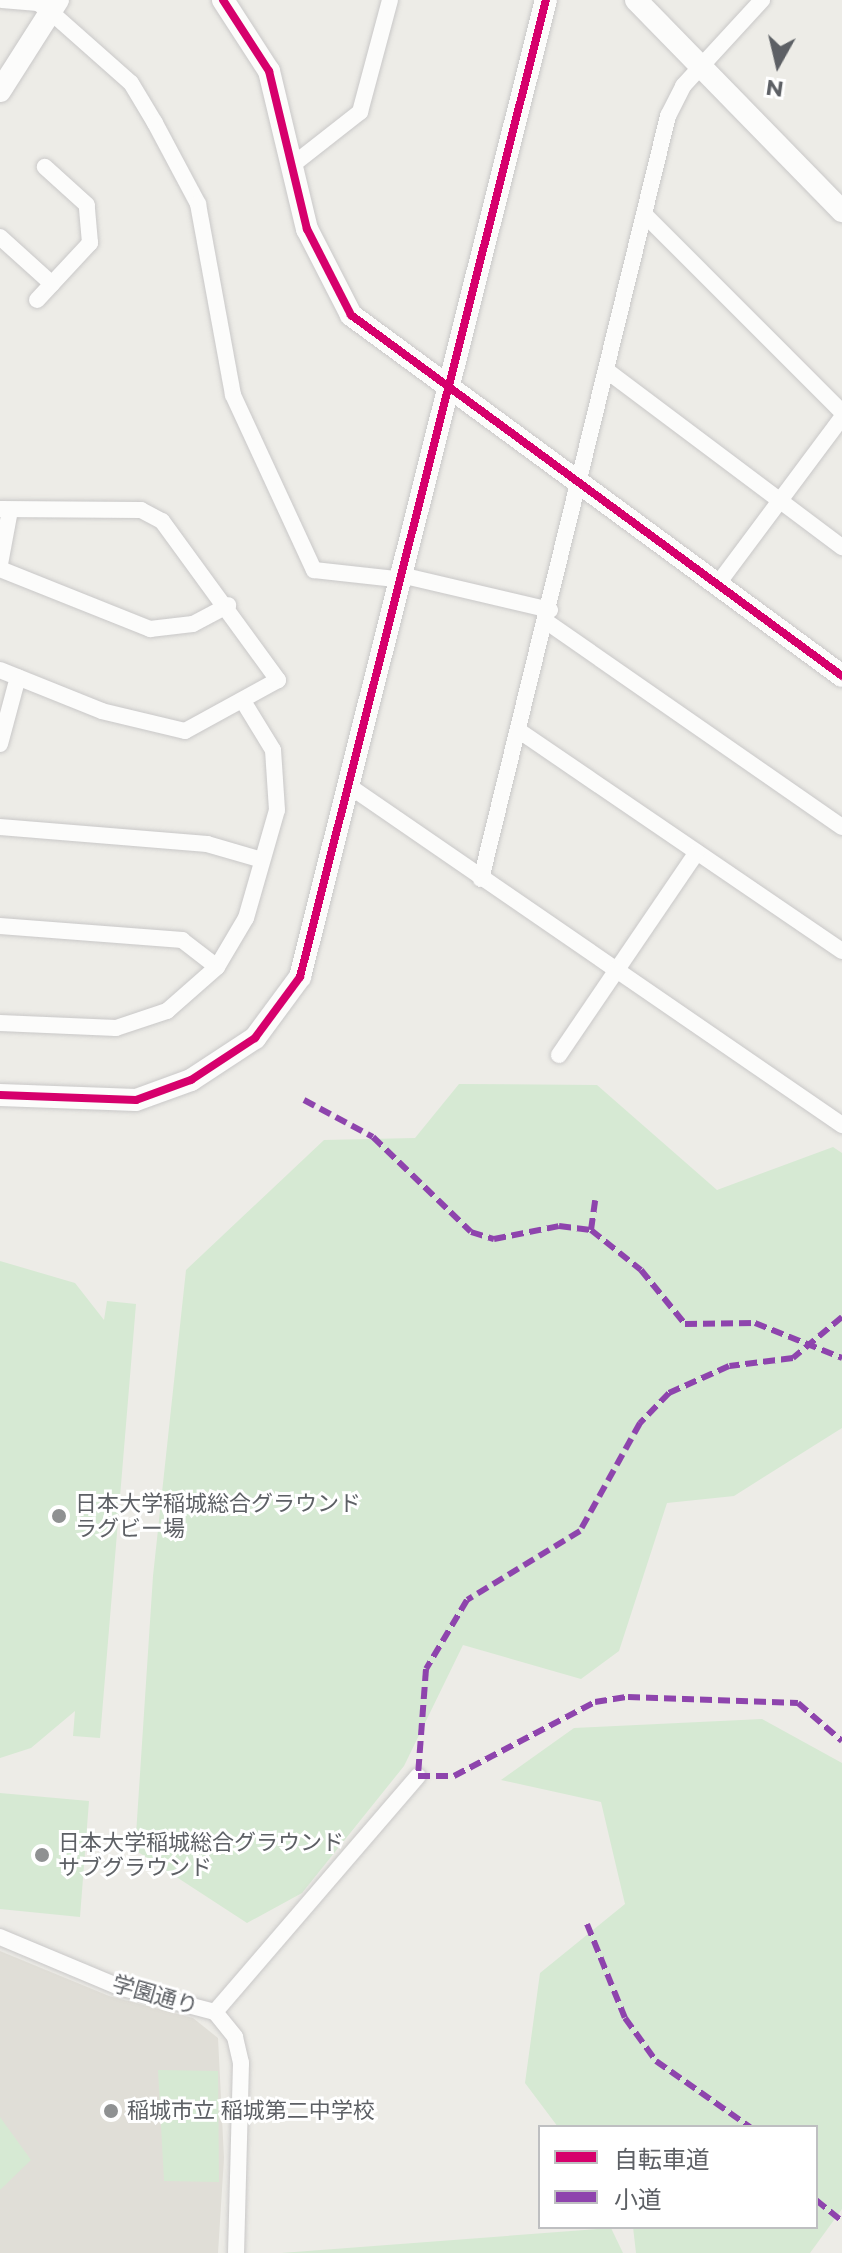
<!DOCTYPE html>
<meta charset="utf-8">
<style>
body{margin:0}
#map{position:relative;width:842px;height:2253px;overflow:hidden;background:#edece7;font-family:Montserrat,"Noto Sans JP",sans-serif}
div>[style]{position:absolute}
[style*='--x']{left:calc(var(--x)*1px);top:calc(var(--y)*1px);width:calc(var(--w)*1px);rotate:calc(var(--a)*1deg)}
.education>*{inset:0;background:#e0ded7}
.green>*{inset:0;background:#d6e9d3}
.roads{filter:drop-shadow(0 0 2px #c9c8c8) drop-shadow(0 0 2px #c9c8c8)}
.street>*{height:16px;margin:-8px;padding:0 8px;transform-origin:8px;border-radius:8px;background:#fcfcfb}
.secondary>*{height:22px;margin:-11px;padding:0 11px;transform-origin:11px;border-radius:11px;background:#fcfcfb}
.quiet>*{height:6px;margin-top:-3px;transform-origin:0;background:repeating-linear-gradient(90deg,#8e44ad 0 12px,transparent 0 18px)}
.cycleway>*{height:8px;margin:-4px;padding:0 4px;transform-origin:4px;border-radius:4px;background:#d6006c}
.dots>*{width:22px;height:22px;translate:-50% -50%;box-sizing:border-box;border:4px solid #fff;border-radius:50%}
span{translate:-50% -50%;white-space:nowrap;text-align:center;line-height:1.15;-webkit-text-stroke:6px #fff;paint-order:stroke}
.poi-label{font-size:22px;color:#5d6065}
.left{translate:0 -50%;text-align:left}
.street-label{font-size:22px;color:#5d6065}
.legend{position:absolute;left:538px;top:2125px;width:280px;height:104px;box-sizing:border-box;background:#fff;border:2px solid #bebfc1;margin:0;padding:10px 14px;list-style:none;font-size:24px;color:#5d6065}
.legend li{display:flex;align-items:center;gap:16px;height:40px}
.legend b{width:40px;border:2px solid #bebfc1}
.north{position:absolute;left:738px;top:24px;width:80px;height:80px;-webkit-text-stroke:6px #fff;paint-order:stroke;rotate:188deg;font-size:22px;font-weight:700;line-height:32px;text-align:center;color:#5d6065}
.north::after{content:'';display:block;margin:auto;width:28px;height:36px;background:#5d6065;clip-path:polygon(50% 0,100% 100%,50% 72%,0 100%)}
</style>
<div id="map">
<div class="education">
<div style="clip-path:polygon(0 1951px,109px 1996px,193px 2018px,218px 2038px,224px 2158px,218px 2253px,0 2253px)"></div>
</div>
<div class="green">
<div style="clip-path:polygon(459px 1084px,597px 1085px,717px 1190px,833px 1147px,842px 1153px,842px 1428px,734px 1496px,667px 1503px,619px 1651px,581px 1679px,463px 1645px,404px 1766px,302px 1893px,247px 1923px,135px 1850px,153px 1576px,186px 1270px,324px 1140px,415px 1138px)"></div>
<div style="clip-path:polygon(0 1261px,75px 1283px,104px 1320px,107px 1301px,136px 1304px,100px 1738px,73px 1736px,75px 1711px,31px 1748px,0 1758px)"></div>
<div style="clip-path:polygon(762px 1719px,842px 1763px,842px 2209px,810px 2253px,636px 2253px,633px 2227px,816px 2227px,816px 2127px,558px 2127px,525px 2083px,540px 1973px,625px 1904px,601px 1802px,501px 1780px,574px 1728px)"></div>
<div style="clip-path:polygon(0 1793px,89px 1801px,80px 1917px,0 1909px)"></div>
<div style="clip-path:polygon(158px 2070px,218px 2071px,219px 2182px,164px 2181px)"></div>
<div style="clip-path:polygon(0 2117px,31px 2160px,0 2190px)"></div>
<div style="clip-path:polygon(611px 2228px,623px 2253px,281px 2253px)"></div>
</div>
<div class="roads">
<div class="street">
<div style="--x:2;--y:0;--w:36;--a:5"></div>
<div style="--x:38;--y:3;--w:19;--a:36"></div>
<div style="--x:53;--y:14;--w:104;--a:41.5"></div>
<div style="--x:131;--y:83;--w:47;--a:59"></div>
<div style="--x:155;--y:123;--w:92;--a:62"></div>
<div style="--x:198;--y:204;--w:194;--a:79.6"></div>
<div style="--x:233;--y:395;--w:193;--a:65.2"></div>
<div style="--x:314;--y:570;--w:91;--a:6.3"></div>
<div style="--x:295;--y:163;--w:83;--a:-38.1"></div>
<div style="--x:360;--y:112;--w:116;--a:-75"></div>
<div style="--x:645;--y:215;--w:279;--a:45"></div>
<div style="--x:0;--y:237;--w:70;--a:42.1"></div>
<div style="--x:37;--y:300;--w:78;--a:-47.1"></div>
<div style="--x:90;--y:243;--w:38;--a:-95"></div>
<div style="--x:87;--y:205;--w:57;--a:-137.9"></div>
<div style="--x:606;--y:370;--w:295;--a:36.9"></div>
<div style="--x:0;--y:509;--w:141;--a:0.4"></div>
<div style="--x:141;--y:510;--w:24;--a:28"></div>
<div style="--x:162;--y:521;--w:197;--a:53.9"></div>
<div style="--x:278;--y:680;--w:106;--a:151.3"></div>
<div style="--x:185;--y:731;--w:85;--a:-166.5"></div>
<div style="--x:102;--y:711;--w:110;--a:-158.1"></div>
<div style="--x:0;--y:564;--w:55;--a:-79.5"></div>
<div style="--x:0;--y:569;--w:162;--a:21.8"></div>
<div style="--x:150;--y:629;--w:43;--a:-6.6"></div>
<div style="--x:193;--y:624;--w:40;--a:-28"></div>
<div style="--x:405;--y:576;--w:149;--a:13.2"></div>
<div style="--x:717;--y:585;--w:209;--a:-53.3"></div>
<div style="--x:547;--y:622;--w:359;--a:34.8"></div>
<div style="--x:518;--y:730;--w:392;--a:34.3"></div>
<div style="--x:0;--y:744;--w:69;--a:-75"></div>
<div style="--x:352;--y:788;--w:595;--a:34.52"></div>
<div style="--x:0;--y:827;--w:208;--a:4.7"></div>
<div style="--x:207;--y:844;--w:57;--a:16.2"></div>
<div style="--x:481;--y:879;--w:786;--a:-76.23"></div>
<div style="--x:668;--y:116;--w:34;--a:-63"></div>
<div style="--x:683;--y:86;--w:117;--a:-47.4"></div>
<div style="--x:0;--y:926;--w:183;--a:4.4"></div>
<div style="--x:182;--y:940;--w:44;--a:37.6"></div>
<div style="--x:0;--y:1023;--w:116;--a:2.5"></div>
<div style="--x:116;--y:1028;--w:54;--a:-18.4"></div>
<div style="--x:167;--y:1011;--w:67;--a:-41.3"></div>
<div style="--x:217;--y:967;--w:57;--a:-59.4"></div>
<div style="--x:246;--y:918;--w:112;--a:-74"></div>
<div style="--x:277;--y:810;--w:60;--a:-93.8"></div>
<div style="--x:273;--y:750;--w:57;--a:-121.5"></div>
<div style="--x:559;--y:1055;--w:245;--a:-55.8"></div>
<div style="--x:0;--y:1937;--w:129;--a:22.8"></div>
<div style="--x:119;--y:1987;--w:99;--a:14.6"></div>
<div style="--x:215;--y:2012;--w:32;--a:51"></div>
<div style="--x:235;--y:2037;--w:27;--a:77"></div>
<div style="--x:241;--y:2063;--w:190;--a:91.5"></div>
<div style="--x:215;--y:2012;--w:311;--a:-49.3"></div>
</div>
<div class="secondary">
<div style="--x:223;--y:0;--w:85;--a:57.1"></div>
<div style="--x:269;--y:71;--w:163;--a:76.5"></div>
<div style="--x:307;--y:229;--w:97;--a:62.9"></div>
<div style="--x:351;--y:315;--w:609;--a:36.32"></div>
<div style="--x:636;--y:0;--w:295;--a:45.7"></div>
<div style="--x:0;--y:91;--w:108;--a:-57.5"></div>
<div style="--x:0;--y:1095;--w:136;--a:2.1"></div>
<div style="--x:136;--y:1100;--w:59;--a:-20"></div>
<div style="--x:191;--y:1080;--w:77;--a:-33.3"></div>
<div style="--x:255;--y:1038;--w:76;--a:-53.6"></div>
<div style="--x:300;--y:977;--w:1007;--a:-75.87"></div>
</div>
</div>
<div class="quiet">
<div style="--x:304;--y:1100;--w:78;--a:28.2"></div>
<div style="--x:373;--y:1137;--w:136;--a:44.1"></div>
<div style="--x:471;--y:1232;--w:24;--a:17"></div>
<div style="--x:494;--y:1239;--w:66;--a:-11.3"></div>
<div style="--x:559;--y:1226;--w:32;--a:7"></div>
<div style="--x:591;--y:1230;--w:64;--a:38.7"></div>
<div style="--x:641;--y:1270;--w:70;--a:50.8"></div>
<div style="--x:685;--y:1324;--w:70;--a:-0.8"></div>
<div style="--x:755;--y:1323;--w:94;--a:21.9"></div>
<div style="--x:591;--y:1230;--w:30;--a:-82"></div>
<div style="--x:842;--y:1317;--w:64;--a:140.1"></div>
<div style="--x:793;--y:1358;--w:64;--a:172.9"></div>
<div style="--x:729;--y:1366;--w:66;--a:155.8"></div>
<div style="--x:669;--y:1393;--w:42;--a:134"></div>
<div style="--x:640;--y:1423;--w:124;--a:119.1"></div>
<div style="--x:580;--y:1531;--w:132;--a:148.6"></div>
<div style="--x:467;--y:1600;--w:80;--a:120.7"></div>
<div style="--x:426;--y:1669;--w:107;--a:94.3"></div>
<div style="--x:418;--y:1776;--w:36;--a:0"></div>
<div style="--x:454;--y:1776;--w:159;--a:-27.7"></div>
<div style="--x:595;--y:1702;--w:33;--a:-9"></div>
<div style="--x:628;--y:1697;--w:170;--a:2"></div>
<div style="--x:798;--y:1703;--w:58;--a:40.8"></div>
<div style="--x:587;--y:1924;--w:101;--a:68"></div>
<div style="--x:625;--y:2018;--w:53;--a:54.2"></div>
<div style="--x:656;--y:2061;--w:115;--a:35.1"></div>
<div style="--x:816;--y:2200;--w:33;--a:39"></div>
</div>
<div class="cycleway">
<div style="--x:223;--y:0;--w:85;--a:57.1"></div>
<div style="--x:269;--y:71;--w:163;--a:76.5"></div>
<div style="--x:307;--y:229;--w:97;--a:62.9"></div>
<div style="--x:351;--y:315;--w:609;--a:36.32"></div>
<div style="--x:0;--y:1095;--w:136;--a:2.1"></div>
<div style="--x:136;--y:1100;--w:59;--a:-20"></div>
<div style="--x:191;--y:1080;--w:77;--a:-33.3"></div>
<div style="--x:255;--y:1038;--w:76;--a:-53.6"></div>
<div style="--x:300;--y:977;--w:1007;--a:-75.87"></div>
</div>
<div class="dots">
<div style="left:59px;top:1516px;background:#8f9192"></div>
<div style="left:42px;top:1855px;background:#8f9192"></div>
<div style="left:111px;top:2111px;background:#8f9192"></div>
</div>
<div class="poi-label">
<span class="left" style="left:75px;top:1516px">日本大学稲城総合グラウンド<br>ラグビー場</span>
<span class="left" style="left:58px;top:1855px">日本大学稲城総合グラウンド<br>サブグラウンド</span>
<span class="left" style="left:127px;top:2111px">稲城市立 稲城第二中学校</span>
</div>
<div class="street-label">
<span style="left:155px;top:1995px;rotate:16deg">学園通り</span>
</div>
<ul class="legend">
<li><b style="height:10px;background:#d6006c"></b>自転車道</li>
<li><b style="height:10px;background:#8e44ad"></b>小道</li>
</ul>
<div class="north">N</div>
</div>
